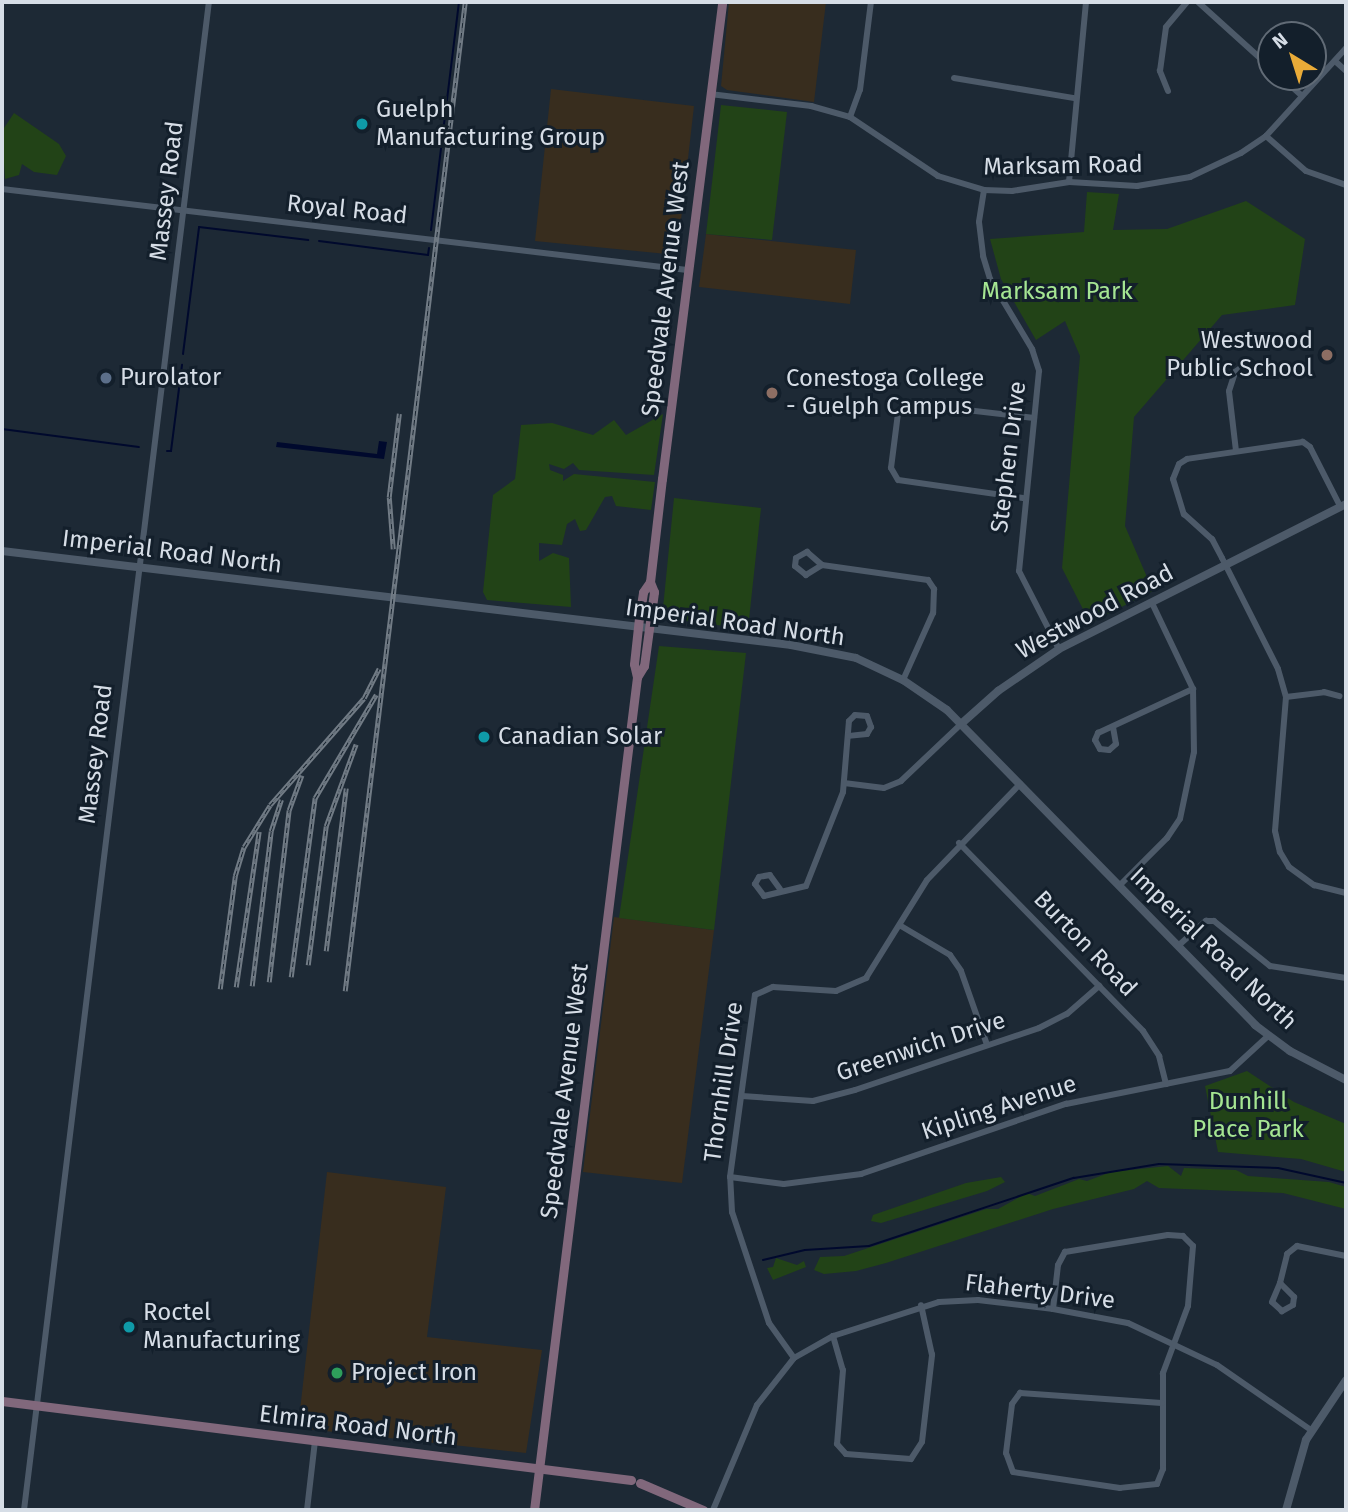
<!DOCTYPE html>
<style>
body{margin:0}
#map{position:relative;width:1348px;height:1512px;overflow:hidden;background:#1d2935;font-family:"Fira Sans",sans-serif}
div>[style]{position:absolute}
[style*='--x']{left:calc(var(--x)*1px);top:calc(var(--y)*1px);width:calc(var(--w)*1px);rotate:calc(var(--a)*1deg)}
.commercial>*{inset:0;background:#382d1e}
.green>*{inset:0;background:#224317}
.water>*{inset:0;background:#00092d}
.stream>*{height:2px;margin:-1px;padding:0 1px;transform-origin:1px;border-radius:1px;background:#00092d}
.minor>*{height:6px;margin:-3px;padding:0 3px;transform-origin:3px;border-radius:3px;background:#4d5a69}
.tertiary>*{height:8px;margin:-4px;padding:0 4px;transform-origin:4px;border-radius:4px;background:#4d5a69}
.secondary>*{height:9px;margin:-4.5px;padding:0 4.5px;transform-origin:4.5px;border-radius:4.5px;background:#81687c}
.rail>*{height:4.5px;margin-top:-2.25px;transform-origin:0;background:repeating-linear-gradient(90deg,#131f2b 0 5px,#717b85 0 10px);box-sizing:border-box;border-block:2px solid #717b85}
.dots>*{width:19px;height:19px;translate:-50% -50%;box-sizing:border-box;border:4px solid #131f2b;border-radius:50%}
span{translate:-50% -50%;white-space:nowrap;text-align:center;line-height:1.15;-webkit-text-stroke:6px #131f2b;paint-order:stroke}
.poi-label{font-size:24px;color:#d6dde6}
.left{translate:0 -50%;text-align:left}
.right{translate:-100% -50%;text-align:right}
.street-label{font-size:24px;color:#d6dde6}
.park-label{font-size:24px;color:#a5e592}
.frame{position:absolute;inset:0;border:4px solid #d6dde6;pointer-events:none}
.north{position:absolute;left:1257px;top:21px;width:70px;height:70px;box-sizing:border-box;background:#131f2b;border:2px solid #616b76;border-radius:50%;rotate:322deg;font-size:19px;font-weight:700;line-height:28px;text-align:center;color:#d6dde6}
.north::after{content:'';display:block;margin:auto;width:24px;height:32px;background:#e9ab38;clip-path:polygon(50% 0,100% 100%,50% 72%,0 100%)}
</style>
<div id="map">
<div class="commercial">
<div style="clip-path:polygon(729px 2px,826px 2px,814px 102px,727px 90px,721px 86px)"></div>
<div style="clip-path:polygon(551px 89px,694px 106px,677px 255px,535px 241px)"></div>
<div style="clip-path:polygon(706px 234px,856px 250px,850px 304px,699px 287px)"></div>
<div style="clip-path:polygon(614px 917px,714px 930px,682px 1183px,583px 1172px)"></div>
<div style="clip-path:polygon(327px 1172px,446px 1187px,427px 1337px,542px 1350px,526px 1453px,298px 1428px)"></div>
</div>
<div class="green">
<div style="clip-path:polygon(721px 105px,787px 112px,772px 240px,706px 234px)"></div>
<div style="clip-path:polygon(14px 113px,59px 144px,66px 156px,57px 175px,34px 172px,22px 164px,19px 175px,5px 179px,2px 131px)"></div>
<div style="clip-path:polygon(1087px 192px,1119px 194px,1113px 230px,1167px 229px,1246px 201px,1305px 239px,1295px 305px,1222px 315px,1134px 417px,1125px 526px,1153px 591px,1090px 623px,1062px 568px,1080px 356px,1065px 321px,1036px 340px,1001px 279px,990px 239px,1084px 232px)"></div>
<div style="clip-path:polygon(663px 414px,654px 475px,579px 470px,573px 463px,564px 469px,549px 464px,550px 470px,563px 475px,563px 481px,574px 474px,655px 482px,651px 510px,616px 506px,612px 496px,605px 497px,586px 530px,580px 531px,575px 519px,567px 524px,562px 545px,539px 543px,539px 561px,553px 553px,569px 558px,571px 607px,487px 600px,483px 592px,493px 495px,515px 479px,521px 425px,552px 423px,593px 435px,614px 420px,626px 435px)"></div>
<div style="clip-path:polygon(674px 498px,761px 508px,748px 629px,662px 618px)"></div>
<div style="clip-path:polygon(659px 646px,746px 653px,714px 930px,619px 918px)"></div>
<div style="clip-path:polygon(1247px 1071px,1294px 1102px,1346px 1124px,1346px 1172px,1301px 1159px,1218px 1152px,1205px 1086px)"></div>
<div style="clip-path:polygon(1168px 1166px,1181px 1176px,1184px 1168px,1236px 1170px,1248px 1176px,1329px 1182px,1346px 1187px,1346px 1209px,1283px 1193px,1159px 1188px,1147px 1181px,1134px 1189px,1053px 1209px,886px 1263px,856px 1271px,824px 1274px,814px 1270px,820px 1257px,844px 1256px,986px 1209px,998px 1209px,1027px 1193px,1035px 1196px,1079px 1179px,1087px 1181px,1111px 1172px)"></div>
<div style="clip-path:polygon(1001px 1177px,1005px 1182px,987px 1191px,881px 1223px,871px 1221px,873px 1215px,966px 1183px)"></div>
<div style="clip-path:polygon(776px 1258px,797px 1265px,804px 1261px,806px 1267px,773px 1280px,767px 1268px,773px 1267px)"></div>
</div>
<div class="water">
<div style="clip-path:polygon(379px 441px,387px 442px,384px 459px,276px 447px,277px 442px,377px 454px)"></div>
</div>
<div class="stream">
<div style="--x:431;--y:230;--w:230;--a:-83"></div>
<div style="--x:319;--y:241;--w:110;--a:7.3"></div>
<div style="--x:428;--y:255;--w:7;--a:-82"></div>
<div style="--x:183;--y:354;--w:128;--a:-82.8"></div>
<div style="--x:199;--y:227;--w:110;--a:6.8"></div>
<div style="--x:2;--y:429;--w:138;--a:7.5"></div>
<div style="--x:167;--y:451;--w:4;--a:0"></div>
<div style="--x:171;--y:451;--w:87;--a:-82.7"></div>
<div style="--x:763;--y:1260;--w:43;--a:-13.4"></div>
<div style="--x:805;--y:1250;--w:64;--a:-3.6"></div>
<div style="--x:869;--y:1246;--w:216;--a:-18.4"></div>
<div style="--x:1074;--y:1178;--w:86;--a:-9.4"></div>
<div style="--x:1159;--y:1164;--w:119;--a:1.9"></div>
<div style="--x:1278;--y:1168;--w:70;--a:12.4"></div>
</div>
<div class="minor">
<div style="--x:1198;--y:2;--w:98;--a:42.1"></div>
<div style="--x:1335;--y:61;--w:15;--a:42"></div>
<div style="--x:1281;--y:77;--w:28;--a:42"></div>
<div style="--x:954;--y:78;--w:122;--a:9.5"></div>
<div style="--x:1168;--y:91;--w:22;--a:-112"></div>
<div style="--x:1160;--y:71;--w:44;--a:-82.2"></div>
<div style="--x:1166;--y:27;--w:33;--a:-50"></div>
<div style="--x:710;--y:94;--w:102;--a:6.8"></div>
<div style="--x:811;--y:106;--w:41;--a:15.8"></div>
<div style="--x:850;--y:117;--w:106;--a:33.8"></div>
<div style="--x:938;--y:176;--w:48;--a:16.9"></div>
<div style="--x:984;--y:190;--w:28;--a:2"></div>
<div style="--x:1012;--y:191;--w:58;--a:-9"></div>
<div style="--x:1069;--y:182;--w:68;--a:3.4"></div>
<div style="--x:1137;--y:186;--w:54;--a:-9.6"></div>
<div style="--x:1190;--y:177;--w:56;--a:-25.2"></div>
<div style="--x:1241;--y:153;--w:30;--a:-34"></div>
<div style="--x:1266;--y:136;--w:119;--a:-47.7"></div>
<div style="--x:850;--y:117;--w:29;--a:-70"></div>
<div style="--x:860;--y:90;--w:89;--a:-82.9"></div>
<div style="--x:1266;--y:136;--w:53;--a:41.2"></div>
<div style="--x:1306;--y:171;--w:42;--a:19.3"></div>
<div style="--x:1069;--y:182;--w:181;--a:-84.6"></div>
<div style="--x:2;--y:189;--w:690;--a:6.74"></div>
<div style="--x:984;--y:190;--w:32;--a:99"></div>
<div style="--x:979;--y:222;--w:34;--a:83"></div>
<div style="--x:983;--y:256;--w:24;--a:73"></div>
<div style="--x:990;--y:279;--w:82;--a:59"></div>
<div style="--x:1032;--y:349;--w:23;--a:72"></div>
<div style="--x:1039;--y:371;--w:201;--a:95.7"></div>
<div style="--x:1019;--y:571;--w:88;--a:62.9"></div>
<div style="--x:1236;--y:451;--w:60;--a:-96.7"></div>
<div style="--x:1229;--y:391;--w:20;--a:-72"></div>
<div style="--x:1235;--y:372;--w:16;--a:-35"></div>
<div style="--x:1023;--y:498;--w:126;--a:-171.8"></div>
<div style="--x:898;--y:480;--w:14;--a:-120"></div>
<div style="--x:891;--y:468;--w:55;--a:-82.7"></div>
<div style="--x:898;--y:413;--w:19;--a:-28"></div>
<div style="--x:915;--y:404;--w:120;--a:6.7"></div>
<div style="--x:1340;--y:506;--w:66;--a:-117"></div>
<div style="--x:1310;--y:447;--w:9;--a:-144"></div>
<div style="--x:1303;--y:442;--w:117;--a:171.7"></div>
<div style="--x:1187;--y:459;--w:9;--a:148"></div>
<div style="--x:1179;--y:464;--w:16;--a:112"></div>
<div style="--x:1173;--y:479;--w:37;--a:73"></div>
<div style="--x:1184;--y:514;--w:38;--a:42"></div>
<div style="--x:1212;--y:539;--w:21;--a:62"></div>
<div style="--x:1222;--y:558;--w:124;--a:63.2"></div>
<div style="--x:1278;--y:669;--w:29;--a:74"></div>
<div style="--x:1286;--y:697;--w:134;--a:94.7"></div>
<div style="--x:1275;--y:831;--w:22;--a:77"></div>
<div style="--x:1280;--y:852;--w:17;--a:59"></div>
<div style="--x:1289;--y:867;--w:31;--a:36"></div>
<div style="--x:1314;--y:885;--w:33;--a:14"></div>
<div style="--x:822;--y:565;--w:19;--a:148"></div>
<div style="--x:806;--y:575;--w:14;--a:-141"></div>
<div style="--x:795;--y:566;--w:8;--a:-83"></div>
<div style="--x:796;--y:558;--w:13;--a:-29"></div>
<div style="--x:807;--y:552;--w:20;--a:41"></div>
<div style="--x:822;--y:565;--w:107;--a:8.1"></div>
<div style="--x:928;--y:580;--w:11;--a:56"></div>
<div style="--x:934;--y:589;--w:24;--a:92"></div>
<div style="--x:933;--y:613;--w:73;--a:114.1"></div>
<div style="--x:1286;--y:697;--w:38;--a:-7"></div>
<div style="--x:1324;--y:692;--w:16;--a:15"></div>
<div style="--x:1113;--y:727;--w:17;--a:80"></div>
<div style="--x:1116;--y:744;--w:9;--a:139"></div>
<div style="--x:1109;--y:750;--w:9;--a:-174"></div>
<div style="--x:1100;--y:749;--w:10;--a:-119"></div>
<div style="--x:1095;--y:740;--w:8;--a:-67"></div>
<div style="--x:1098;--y:733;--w:105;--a:-24.9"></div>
<div style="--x:844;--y:783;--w:40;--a:7.1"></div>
<div style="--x:884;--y:788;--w:18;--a:-22"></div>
<div style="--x:901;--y:781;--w:83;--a:-43.5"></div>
<div style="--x:959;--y:843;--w:263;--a:45.6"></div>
<div style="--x:1143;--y:1031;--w:30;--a:57"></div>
<div style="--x:1159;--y:1056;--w:29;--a:76"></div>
<div style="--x:1119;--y:886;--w:68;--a:-45"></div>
<div style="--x:1167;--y:838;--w:23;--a:-56"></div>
<div style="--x:1180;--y:819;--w:68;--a:-78.2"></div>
<div style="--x:1194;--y:752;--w:63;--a:-90.9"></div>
<div style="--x:1193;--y:689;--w:95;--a:-115.5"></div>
<div style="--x:780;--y:889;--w:17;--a:-126"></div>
<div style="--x:770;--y:875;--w:11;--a:170"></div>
<div style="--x:759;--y:877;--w:8;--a:120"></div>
<div style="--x:755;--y:884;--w:15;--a:53"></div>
<div style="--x:764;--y:896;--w:43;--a:-13.4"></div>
<div style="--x:806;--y:886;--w:101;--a:-68.5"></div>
<div style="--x:843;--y:792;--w:71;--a:-85.2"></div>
<div style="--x:849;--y:721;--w:8;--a:-45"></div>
<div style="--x:855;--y:715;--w:12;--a:5"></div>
<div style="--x:867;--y:716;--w:12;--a:70"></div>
<div style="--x:871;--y:727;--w:8;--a:120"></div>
<div style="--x:867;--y:734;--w:18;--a:174"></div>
<div style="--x:901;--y:926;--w:57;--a:30.6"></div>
<div style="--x:950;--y:955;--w:19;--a:55"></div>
<div style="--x:961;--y:971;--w:78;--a:70.6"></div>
<div style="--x:1178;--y:946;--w:38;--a:-42"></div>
<div style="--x:1206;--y:921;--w:8;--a:0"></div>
<div style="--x:1214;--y:921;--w:72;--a:38.8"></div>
<div style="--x:1270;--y:966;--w:77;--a:9"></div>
<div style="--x:742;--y:1096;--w:71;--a:4"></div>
<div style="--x:813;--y:1101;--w:43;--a:-14.7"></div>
<div style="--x:855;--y:1090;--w:194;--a:-18.6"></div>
<div style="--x:1039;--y:1028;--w:31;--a:-27"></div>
<div style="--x:1067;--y:1014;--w:43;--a:-41.2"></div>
<div style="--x:730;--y:1177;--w:54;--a:7.4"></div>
<div style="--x:784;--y:1184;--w:78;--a:-7.4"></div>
<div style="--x:861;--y:1174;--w:217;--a:-18.9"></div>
<div style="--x:1066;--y:1104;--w:167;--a:-11.4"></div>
<div style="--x:1230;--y:1071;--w:52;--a:-42.6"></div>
<div style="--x:1280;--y:1283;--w:30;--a:-76"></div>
<div style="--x:1287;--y:1254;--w:13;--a:-39"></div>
<div style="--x:1297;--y:1246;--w:50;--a:11.5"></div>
<div style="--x:1280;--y:1283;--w:20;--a:45"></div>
<div style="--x:1294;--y:1297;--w:8;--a:97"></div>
<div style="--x:1293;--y:1305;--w:13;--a:151"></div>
<div style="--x:1282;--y:1311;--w:13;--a:-138"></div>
<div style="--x:1272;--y:1302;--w:21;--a:-67"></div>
<div style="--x:1053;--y:1309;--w:44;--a:-83.5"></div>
<div style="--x:1058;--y:1265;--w:15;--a:-62"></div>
<div style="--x:1065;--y:1252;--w:104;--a:-9.4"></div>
<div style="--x:1168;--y:1235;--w:15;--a:4"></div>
<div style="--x:1183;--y:1236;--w:14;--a:45"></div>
<div style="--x:1193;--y:1246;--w:60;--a:94.8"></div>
<div style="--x:1188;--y:1306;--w:72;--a:110.5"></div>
<div style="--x:1163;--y:1373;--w:96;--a:90"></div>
<div style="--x:1163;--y:1469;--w:16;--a:112"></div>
<div style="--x:1157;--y:1484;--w:37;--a:174"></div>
<div style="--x:1120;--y:1488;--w:108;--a:-171.5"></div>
<div style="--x:1013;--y:1472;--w:20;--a:-110"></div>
<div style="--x:1006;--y:1453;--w:49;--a:-83"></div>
<div style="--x:1012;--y:1404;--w:14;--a:-54"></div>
<div style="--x:1020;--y:1393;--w:142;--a:4"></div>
<div style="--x:833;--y:1336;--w:35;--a:74"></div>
<div style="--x:843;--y:1370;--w:74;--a:94.6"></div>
<div style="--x:837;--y:1444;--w:13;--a:48"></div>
<div style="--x:846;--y:1454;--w:65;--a:4.4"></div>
<div style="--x:911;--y:1459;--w:20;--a:-57"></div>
<div style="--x:922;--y:1442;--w:88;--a:-83.4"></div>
<div style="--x:932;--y:1355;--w:51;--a:-102.4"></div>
<div style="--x:794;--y:1358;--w:43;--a:-125.5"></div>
<div style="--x:769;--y:1323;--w:117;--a:-108.4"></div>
<div style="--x:732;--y:1212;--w:35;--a:-93"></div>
<div style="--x:730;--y:1177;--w:184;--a:-82.2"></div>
<div style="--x:755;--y:995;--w:20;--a:-24"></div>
<div style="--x:773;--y:987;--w:63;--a:3.6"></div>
<div style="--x:836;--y:991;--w:33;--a:-23"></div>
<div style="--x:866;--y:978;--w:115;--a:-58.1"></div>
<div style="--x:927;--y:880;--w:134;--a:-45.9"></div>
<div style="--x:24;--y:1510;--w:1519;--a:-83.01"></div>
<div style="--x:307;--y:1510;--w:69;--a:-83.4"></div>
<div style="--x:713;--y:1510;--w:114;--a:-67.3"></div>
<div style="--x:757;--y:1405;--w:60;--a:-51.8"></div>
<div style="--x:794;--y:1358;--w:45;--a:-29.4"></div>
<div style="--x:833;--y:1336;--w:111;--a:-17.8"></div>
<div style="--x:939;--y:1302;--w:39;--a:-3"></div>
<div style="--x:978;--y:1300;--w:76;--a:6.8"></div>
<div style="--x:1053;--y:1309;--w:76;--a:10.6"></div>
<div style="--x:1128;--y:1323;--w:98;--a:25.3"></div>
<div style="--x:1217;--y:1365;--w:114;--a:34.7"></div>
</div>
<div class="tertiary">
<div style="--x:2;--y:551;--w:795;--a:6.79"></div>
<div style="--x:791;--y:645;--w:66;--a:11.3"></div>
<div style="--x:856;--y:658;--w:52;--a:25.1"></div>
<div style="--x:903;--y:680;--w:53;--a:34.3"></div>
<div style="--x:947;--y:710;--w:441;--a:45.6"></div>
<div style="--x:1255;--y:1025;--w:44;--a:36.6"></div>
<div style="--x:1290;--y:1051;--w:63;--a:27.4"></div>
<div style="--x:961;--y:724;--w:50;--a:-41.7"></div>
<div style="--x:998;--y:691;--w:74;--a:-34.5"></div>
<div style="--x:1059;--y:649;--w:322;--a:-26.8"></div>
<div style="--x:1286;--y:1510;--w:73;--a:-74.1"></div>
<div style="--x:1306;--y:1440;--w:72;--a:-56.3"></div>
</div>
<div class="secondary">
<div style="--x:637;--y:677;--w:13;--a:-103"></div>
<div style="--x:634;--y:664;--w:46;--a:-83.8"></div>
<div style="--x:639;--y:618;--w:26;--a:-81"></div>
<div style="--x:643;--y:592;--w:12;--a:-55"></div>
<div style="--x:2;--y:1401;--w:634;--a:7.16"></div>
<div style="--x:640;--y:1483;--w:69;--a:23.2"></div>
<div style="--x:534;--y:1510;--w:839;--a:-82.95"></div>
<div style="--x:637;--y:677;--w:13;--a:-58"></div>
<div style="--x:644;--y:666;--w:75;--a:-82.3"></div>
<div style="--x:654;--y:592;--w:11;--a:-112"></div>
<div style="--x:650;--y:582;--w:104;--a:-83.4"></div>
<div style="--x:662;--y:479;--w:481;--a:-82.8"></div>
</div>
<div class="rail">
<div style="--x:393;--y:549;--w:52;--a:-94.4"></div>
<div style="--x:389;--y:497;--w:84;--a:-83.1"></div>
<div style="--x:326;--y:951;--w:164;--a:-83"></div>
<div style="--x:308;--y:965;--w:140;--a:-82.6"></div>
<div style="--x:326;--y:826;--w:87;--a:-69.9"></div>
<div style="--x:291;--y:977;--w:181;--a:-82.4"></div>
<div style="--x:315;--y:798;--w:120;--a:-59.4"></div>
<div style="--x:269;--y:982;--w:173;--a:-83.4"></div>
<div style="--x:289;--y:810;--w:37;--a:-70"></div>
<div style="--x:252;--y:986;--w:156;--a:-83"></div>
<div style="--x:271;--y:831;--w:33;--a:-72"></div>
<div style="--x:236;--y:987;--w:157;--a:-81.6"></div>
<div style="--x:220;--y:989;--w:114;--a:-82.4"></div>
<div style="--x:235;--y:876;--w:30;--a:-73"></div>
<div style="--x:244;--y:847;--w:49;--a:-58.2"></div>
<div style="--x:270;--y:805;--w:142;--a:-48.7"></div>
<div style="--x:364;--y:698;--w:33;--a:-63"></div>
<div style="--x:345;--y:991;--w:996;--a:-83.08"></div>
</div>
<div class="dots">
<div style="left:362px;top:124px;background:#0f9aa8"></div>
<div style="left:1327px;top:355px;background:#8d6e63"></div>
<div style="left:106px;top:378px;background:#5c6f8a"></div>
<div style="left:772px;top:393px;background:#8d6e63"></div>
<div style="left:484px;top:737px;background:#0f9aa8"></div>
<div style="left:129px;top:1327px;background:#0f9aa8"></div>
<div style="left:337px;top:1373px;background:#2e9e5b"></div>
</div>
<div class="poi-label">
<span class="left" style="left:376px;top:124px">Guelph<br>Manufacturing Group</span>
<span class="right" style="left:1313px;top:355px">Westwood<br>Public School</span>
<span class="left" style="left:120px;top:378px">Purolator</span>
<span class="left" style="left:786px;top:393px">Conestoga College<br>- Guelph Campus</span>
<span class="left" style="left:498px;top:737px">Canadian Solar</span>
<span class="left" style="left:143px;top:1327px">Roctel<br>Manufacturing</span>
<span class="left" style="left:351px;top:1373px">Project Iron</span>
</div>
<div class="street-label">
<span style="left:1063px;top:166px;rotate:-1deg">Marksam Road</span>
<span style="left:167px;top:191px;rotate:-83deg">Massey Road</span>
<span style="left:347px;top:210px;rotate:6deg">Royal Road</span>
<span style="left:666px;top:289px;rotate:-83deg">Speedvale Avenue West</span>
<span style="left:1009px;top:457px;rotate:-83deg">Stephen Drive</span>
<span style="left:172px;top:552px;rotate:7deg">Imperial Road North</span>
<span style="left:1095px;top:612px;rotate:-28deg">Westwood Road</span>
<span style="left:735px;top:623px;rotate:8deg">Imperial Road North</span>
<span style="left:96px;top:754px;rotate:-83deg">Massey Road</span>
<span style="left:1085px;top:944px;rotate:46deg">Burton Road</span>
<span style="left:1213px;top:949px;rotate:44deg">Imperial Road North</span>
<span style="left:921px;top:1047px;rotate:-18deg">Greenwich Drive</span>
<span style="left:724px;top:1082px;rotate:-82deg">Thornhill Drive</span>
<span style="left:565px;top:1091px;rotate:-83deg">Speedvale Avenue West</span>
<span style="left:999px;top:1108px;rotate:-18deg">Kipling Avenue</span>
<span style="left:1040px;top:1292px;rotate:7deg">Flaherty Drive</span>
<span style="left:358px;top:1426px;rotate:7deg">Elmira Road North</span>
</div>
<div class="park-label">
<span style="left:1057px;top:292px">Marksam Park</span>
<span style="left:1248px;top:1116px">Dunhill<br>Place Park</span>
</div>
<div class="frame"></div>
<div class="north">N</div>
</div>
